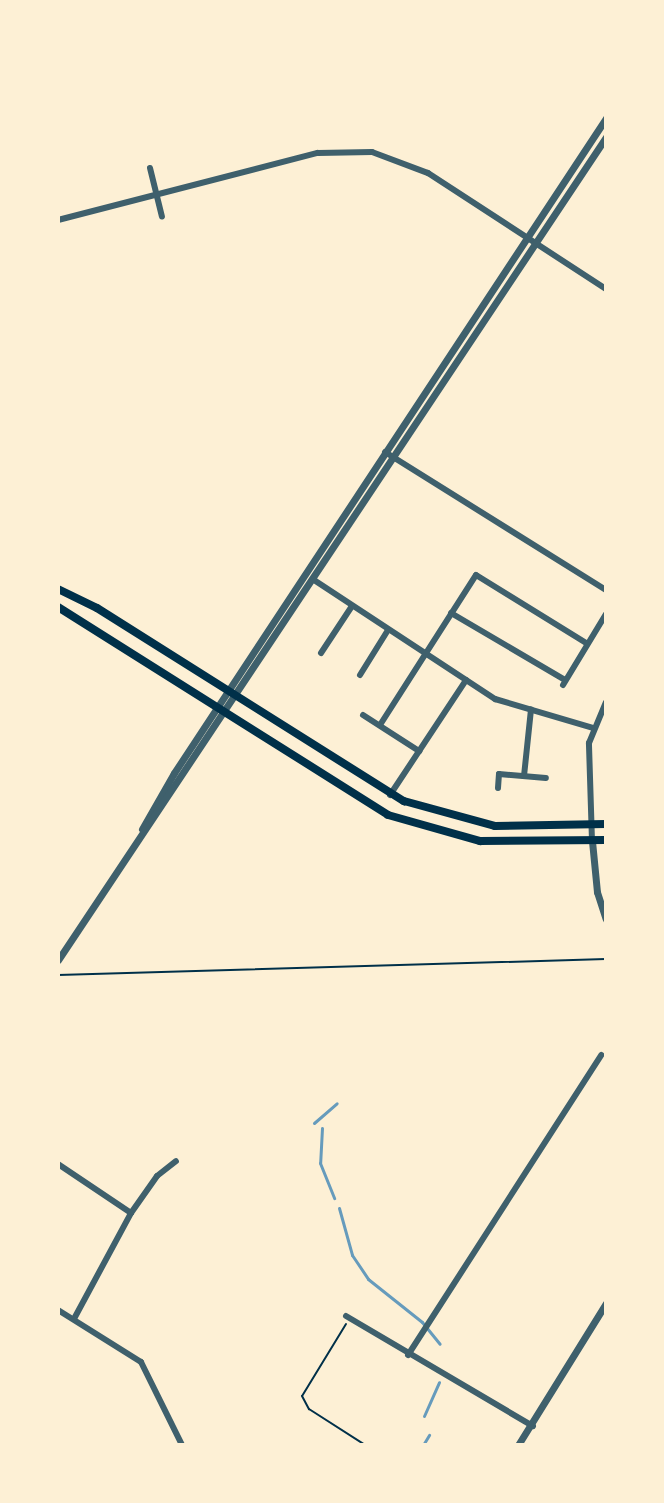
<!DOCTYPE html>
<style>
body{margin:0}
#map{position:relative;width:664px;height:1503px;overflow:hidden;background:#fdf0d5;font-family:Barlow,sans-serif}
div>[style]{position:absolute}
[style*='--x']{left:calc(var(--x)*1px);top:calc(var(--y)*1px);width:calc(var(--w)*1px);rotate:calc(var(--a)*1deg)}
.stream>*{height:3px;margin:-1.5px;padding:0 1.5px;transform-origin:1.5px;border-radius:1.5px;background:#669bbc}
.path>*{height:2px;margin:-1px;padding:0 1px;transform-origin:1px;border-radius:1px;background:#003049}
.minor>*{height:6px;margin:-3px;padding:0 3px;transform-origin:3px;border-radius:3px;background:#3f606c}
.tertiary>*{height:7px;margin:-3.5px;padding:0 3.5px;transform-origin:3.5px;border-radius:3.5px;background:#3f606c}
.secondary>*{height:8px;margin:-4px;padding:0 4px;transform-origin:4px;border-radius:4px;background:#003049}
span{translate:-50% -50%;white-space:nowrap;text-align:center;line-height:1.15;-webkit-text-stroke:8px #fdf0d5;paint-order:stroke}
.frame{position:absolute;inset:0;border:60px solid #fdf0d5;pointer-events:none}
</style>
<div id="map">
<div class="stream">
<div style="--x:314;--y:1123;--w:30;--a:-41"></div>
<div style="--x:322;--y:1128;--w:35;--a:93"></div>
<div style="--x:320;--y:1163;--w:38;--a:68"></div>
<div style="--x:339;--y:1208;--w:49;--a:74.5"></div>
<div style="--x:352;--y:1255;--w:29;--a:56"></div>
<div style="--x:368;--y:1279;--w:69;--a:38.5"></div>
<div style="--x:422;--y:1322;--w:28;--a:51"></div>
<div style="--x:424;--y:1416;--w:37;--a:-66"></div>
<div style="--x:423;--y:1445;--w:12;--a:-59"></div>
</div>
<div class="path">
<div style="--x:58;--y:975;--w:548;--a:-1.67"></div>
<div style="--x:346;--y:1324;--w:84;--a:121.4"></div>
<div style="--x:302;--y:1396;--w:15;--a:62"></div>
<div style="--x:309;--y:1409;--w:67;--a:32.7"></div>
</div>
<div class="minor">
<div style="--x:150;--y:168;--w:50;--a:76.2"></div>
<div style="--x:58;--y:220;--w:268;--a:-14.5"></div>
<div style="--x:318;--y:153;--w:54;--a:-1.1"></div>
<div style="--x:372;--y:152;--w:60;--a:20.6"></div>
<div style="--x:428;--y:173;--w:212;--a:33.1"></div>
<div style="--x:385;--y:452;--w:261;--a:32"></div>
<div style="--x:314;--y:580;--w:217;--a:33.3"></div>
<div style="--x:495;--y:699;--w:102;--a:16.5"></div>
<div style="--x:451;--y:613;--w:132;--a:30.4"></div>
<div style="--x:321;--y:653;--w:56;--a:-56.6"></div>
<div style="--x:360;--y:675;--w:53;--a:-58.1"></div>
<div style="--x:563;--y:685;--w:83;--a:-58.8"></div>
<div style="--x:363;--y:715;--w:67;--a:32.7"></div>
<div style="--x:380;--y:725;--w:178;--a:-57.4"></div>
<div style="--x:476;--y:575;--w:129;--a:31.7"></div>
<div style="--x:524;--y:776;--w:67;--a:-84"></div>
<div style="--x:498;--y:788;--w:14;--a:-86"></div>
<div style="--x:499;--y:774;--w:47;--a:4.9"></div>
<div style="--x:390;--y:795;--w:138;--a:-56.5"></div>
<div style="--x:592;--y:841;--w:98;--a:-91.8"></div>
<div style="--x:589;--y:743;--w:44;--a:-67.5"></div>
<div style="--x:58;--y:1164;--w:88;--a:33.9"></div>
<div style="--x:58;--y:1310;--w:98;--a:32.1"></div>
<div style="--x:141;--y:1362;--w:93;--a:63.7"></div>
<div style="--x:346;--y:1316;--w:217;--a:30.5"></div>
<div style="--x:75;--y:1317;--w:118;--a:-61.7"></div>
<div style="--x:131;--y:1213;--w:45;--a:-54.9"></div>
<div style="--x:157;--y:1176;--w:24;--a:-38"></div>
<div style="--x:408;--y:1355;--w:357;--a:-57.2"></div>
</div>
<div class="tertiary">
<div style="--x:142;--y:829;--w:64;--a:-60.3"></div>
<div style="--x:174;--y:773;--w:785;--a:-56.59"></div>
<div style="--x:592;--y:841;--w:51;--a:84.4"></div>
<div style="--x:597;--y:892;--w:28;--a:72"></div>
<div style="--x:58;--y:960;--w:989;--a:-56.34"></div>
<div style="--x:518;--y:1445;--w:167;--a:-58.2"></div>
</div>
<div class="secondary">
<div style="--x:58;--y:589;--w:43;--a:26"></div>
<div style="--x:97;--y:608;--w:363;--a:32.2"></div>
<div style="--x:404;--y:801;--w:94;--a:15.4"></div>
<div style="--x:495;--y:826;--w:111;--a:-1"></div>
<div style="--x:58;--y:607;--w:390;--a:32.2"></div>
<div style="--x:388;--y:815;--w:96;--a:15.8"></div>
<div style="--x:480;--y:841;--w:126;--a:-0.5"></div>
</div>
<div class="frame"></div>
</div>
